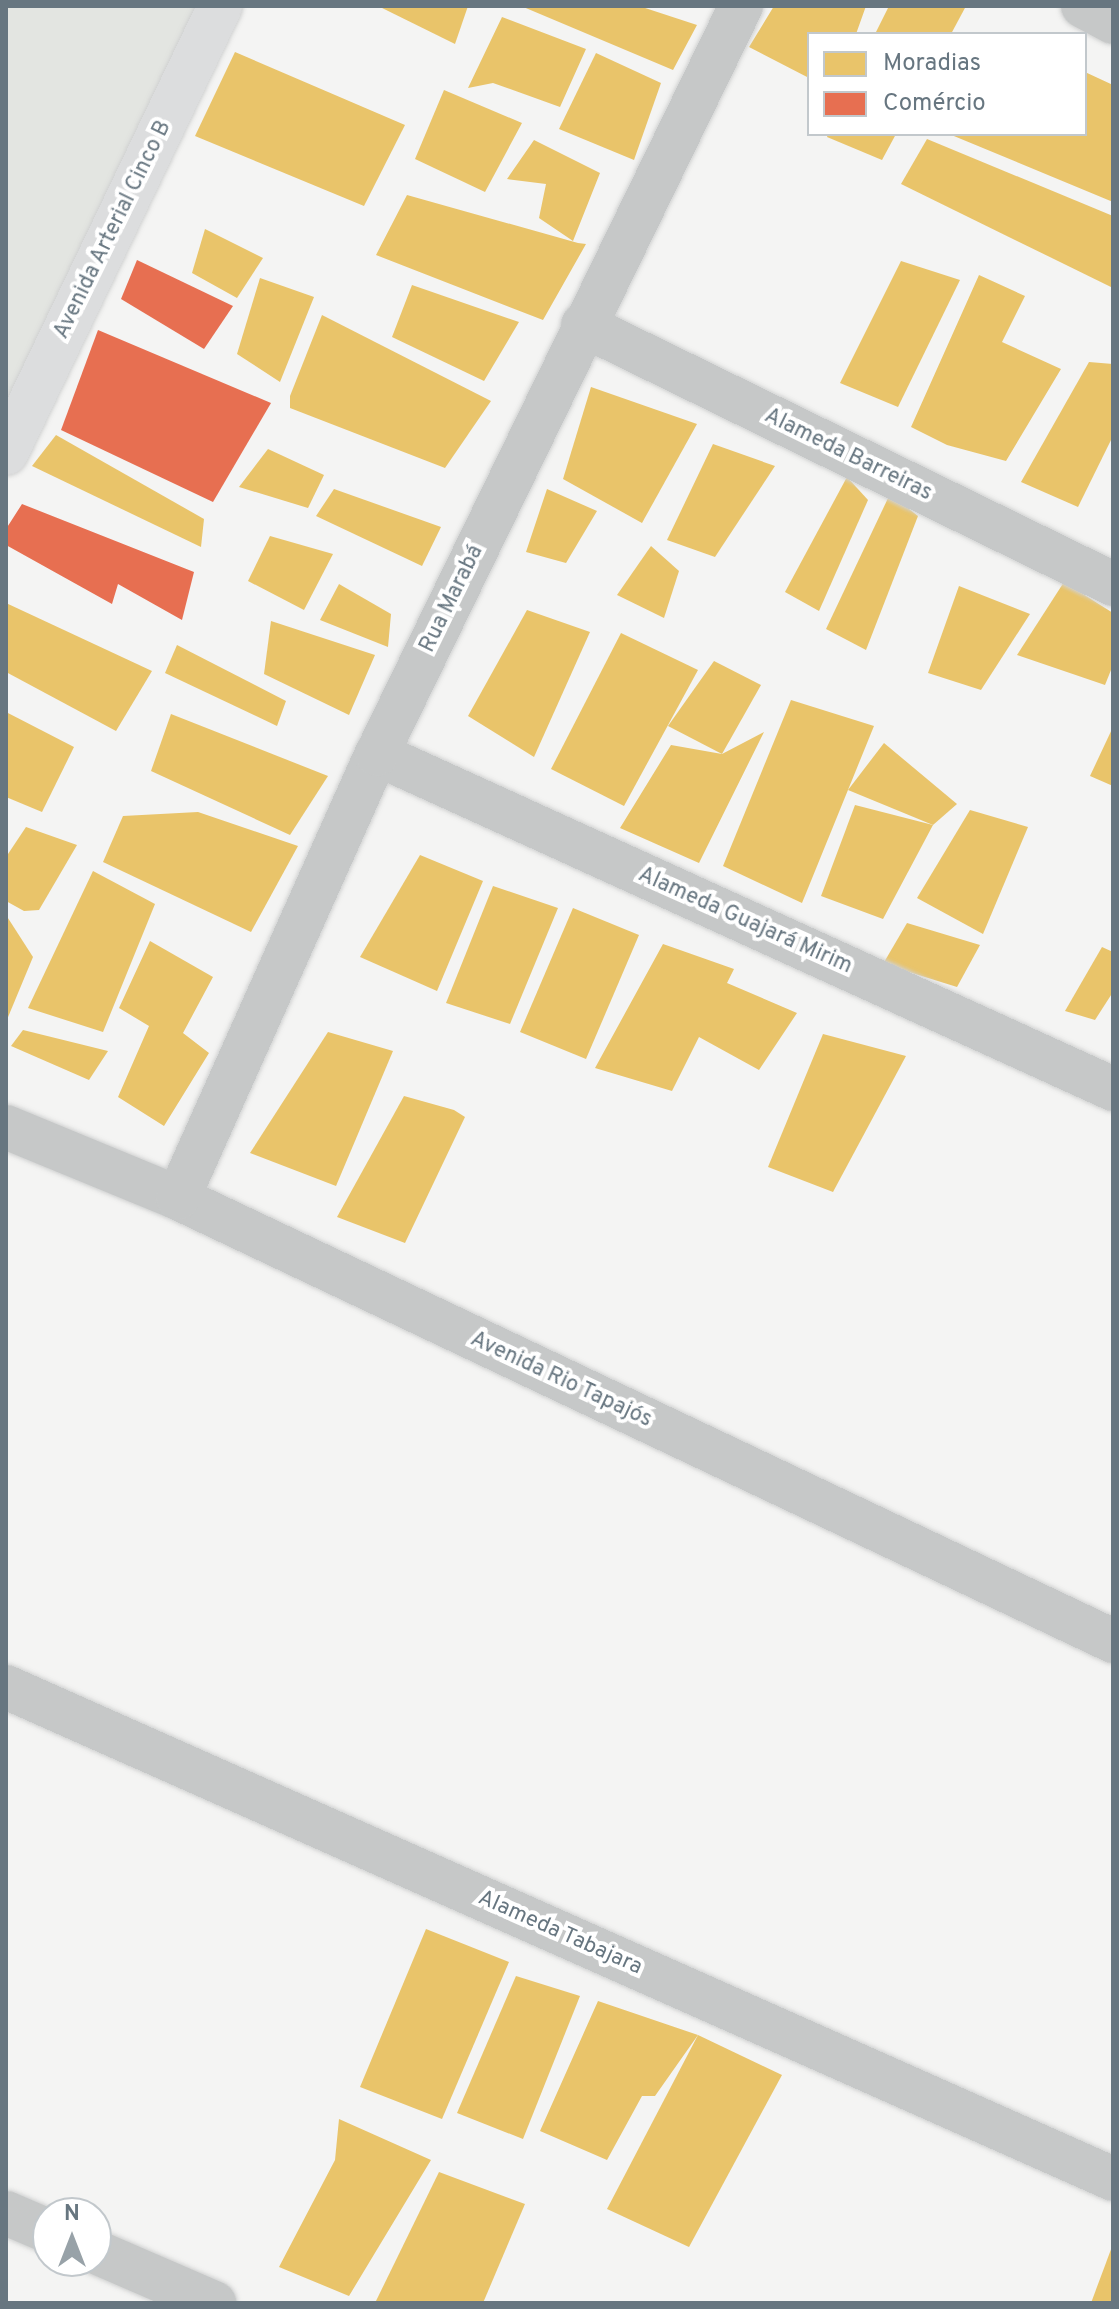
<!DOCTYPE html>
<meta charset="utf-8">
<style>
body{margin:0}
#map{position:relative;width:1119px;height:2309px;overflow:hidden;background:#f4f4f3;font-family:Overpass,sans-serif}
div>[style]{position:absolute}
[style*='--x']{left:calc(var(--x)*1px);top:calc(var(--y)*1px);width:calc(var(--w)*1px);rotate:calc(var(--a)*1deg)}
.green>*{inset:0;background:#e3e5e1}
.homes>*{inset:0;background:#e9c46a}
.shops>*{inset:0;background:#e76f51}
.roads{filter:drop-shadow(0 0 2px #d0d1d1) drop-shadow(0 0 2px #d0d1d1)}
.minor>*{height:44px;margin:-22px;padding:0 22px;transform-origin:22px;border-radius:22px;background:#c6c8c8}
.major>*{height:44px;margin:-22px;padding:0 22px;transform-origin:22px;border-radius:22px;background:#dcddde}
span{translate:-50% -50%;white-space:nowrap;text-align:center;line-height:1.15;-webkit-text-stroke:8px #fff;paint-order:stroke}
.street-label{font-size:22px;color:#677680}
.frame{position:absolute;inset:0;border:8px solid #677680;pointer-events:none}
.legend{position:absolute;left:807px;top:32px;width:280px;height:104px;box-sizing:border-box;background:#fff;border:2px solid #c2c8cc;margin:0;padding:10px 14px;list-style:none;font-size:24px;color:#677680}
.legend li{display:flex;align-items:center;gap:16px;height:40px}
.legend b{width:40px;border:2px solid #c2c8cc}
.north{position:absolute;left:32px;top:2197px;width:80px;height:80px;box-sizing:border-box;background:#fff;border:2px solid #c2c8cc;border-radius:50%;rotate:0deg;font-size:22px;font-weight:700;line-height:32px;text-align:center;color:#677680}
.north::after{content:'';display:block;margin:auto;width:28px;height:36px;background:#98a2a8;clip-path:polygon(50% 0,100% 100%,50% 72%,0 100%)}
</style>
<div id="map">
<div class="green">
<div style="clip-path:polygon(6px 6px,220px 6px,6px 453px)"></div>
</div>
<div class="homes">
<div style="clip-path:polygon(378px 6px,468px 6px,455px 44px)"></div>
<div style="clip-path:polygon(521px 6px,639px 6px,697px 25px,673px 70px)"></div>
<div style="clip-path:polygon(774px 6px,866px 6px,856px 34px,809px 34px,809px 78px,749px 47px)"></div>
<div style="clip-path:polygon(889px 6px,966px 6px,951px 34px,875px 34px)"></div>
<div style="clip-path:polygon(502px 17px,586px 49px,560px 107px,493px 83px,468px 88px)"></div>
<div style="clip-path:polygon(235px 52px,405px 125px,364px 206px,195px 136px)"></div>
<div style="clip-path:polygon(596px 53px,661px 83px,634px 160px,559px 129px)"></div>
<div style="clip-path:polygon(1085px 72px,1113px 85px,1113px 202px,949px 134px,1085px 134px)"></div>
<div style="clip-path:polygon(444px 90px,522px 123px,485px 192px,415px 159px)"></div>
<div style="clip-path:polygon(828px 134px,896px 134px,882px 160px,827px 137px)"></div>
<div style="clip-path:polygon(927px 139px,1113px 216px,1113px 288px,901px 184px)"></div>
<div style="clip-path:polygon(534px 140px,600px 173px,573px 241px,539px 218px,546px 184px,507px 179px)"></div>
<div style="clip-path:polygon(407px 195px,578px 243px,586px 244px,543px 320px,376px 255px)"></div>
<div style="clip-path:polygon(205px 229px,263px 258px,237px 298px,192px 273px)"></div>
<div style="clip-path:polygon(901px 261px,960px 280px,898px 407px,840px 383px)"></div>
<div style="clip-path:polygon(979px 275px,1025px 296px,1002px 342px,1061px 369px,1006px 461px,947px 445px,911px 427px)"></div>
<div style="clip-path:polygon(260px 278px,314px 297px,280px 382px,237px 354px)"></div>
<div style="clip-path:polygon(412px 285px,519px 322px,484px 381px,392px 337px)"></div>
<div style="clip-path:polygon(322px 315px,491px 401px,445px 468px,290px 408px,290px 396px)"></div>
<div style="clip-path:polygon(1089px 362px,1113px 364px,1113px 436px,1078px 507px,1021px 482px)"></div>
<div style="clip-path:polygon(591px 387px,697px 424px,642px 523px,563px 479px)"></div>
<div style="clip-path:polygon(56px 435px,204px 519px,201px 547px,32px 466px)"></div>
<div style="clip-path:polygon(713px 444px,775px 466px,715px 557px,667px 540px)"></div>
<div style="clip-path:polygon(268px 449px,324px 475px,308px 508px,239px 487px)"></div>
<div style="clip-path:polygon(847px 477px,868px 500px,819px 611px,785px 592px)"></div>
<div style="clip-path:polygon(334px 489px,441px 527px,422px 566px,316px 516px)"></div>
<div style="clip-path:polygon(547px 489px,597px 511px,566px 563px,526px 552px)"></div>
<div style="clip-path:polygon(890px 494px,918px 516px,866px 650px,826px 629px)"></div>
<div style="clip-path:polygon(270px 536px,333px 554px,304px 610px,248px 581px)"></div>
<div style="clip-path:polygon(651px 546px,679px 571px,664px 618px,617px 595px)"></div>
<div style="clip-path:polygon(1064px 582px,1113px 613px,1113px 665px,1105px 685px,1017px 655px)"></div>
<div style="clip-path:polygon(339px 584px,391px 614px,388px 647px,320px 620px)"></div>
<div style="clip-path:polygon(959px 586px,1030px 614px,981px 690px,928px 673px)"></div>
<div style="clip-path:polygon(6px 603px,152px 671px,116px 731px,6px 672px)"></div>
<div style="clip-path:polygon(527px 610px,590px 632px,534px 757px,468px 716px)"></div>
<div style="clip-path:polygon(271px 621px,375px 655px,349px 715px,264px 674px)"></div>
<div style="clip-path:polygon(621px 633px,698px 670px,624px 806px,551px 769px)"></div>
<div style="clip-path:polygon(177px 645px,286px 701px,277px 726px,165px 673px)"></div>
<div style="clip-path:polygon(714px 661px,761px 685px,722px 754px,668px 726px)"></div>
<div style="clip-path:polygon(791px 700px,874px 726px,802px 903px,723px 866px)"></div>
<div style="clip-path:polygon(6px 712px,74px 747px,42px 812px,6px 797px)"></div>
<div style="clip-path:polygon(171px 714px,328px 776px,290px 835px,151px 771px)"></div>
<div style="clip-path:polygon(1113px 727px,1113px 786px,1090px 776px)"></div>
<div style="clip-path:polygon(764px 732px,699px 863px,620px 828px,671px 745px,722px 754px)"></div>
<div style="clip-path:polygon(884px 743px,957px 804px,933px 825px,848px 790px)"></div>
<div style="clip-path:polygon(855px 805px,933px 825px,883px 919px,821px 896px)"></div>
<div style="clip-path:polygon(970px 810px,1028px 827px,983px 934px,917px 898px)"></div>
<div style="clip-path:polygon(198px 812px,298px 846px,251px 932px,103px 862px,123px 816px)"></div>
<div style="clip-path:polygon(26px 827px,77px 845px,39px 910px,24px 911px,6px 901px,6px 857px)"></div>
<div style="clip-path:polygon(420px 855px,483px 881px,437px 991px,360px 957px)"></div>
<div style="clip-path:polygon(93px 871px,155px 904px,103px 1032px,28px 1008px)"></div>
<div style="clip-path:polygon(493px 886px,558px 908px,510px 1024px,446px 1003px)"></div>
<div style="clip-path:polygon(573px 908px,639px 935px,586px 1059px,520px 1032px)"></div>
<div style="clip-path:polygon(6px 915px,33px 957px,6px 1022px)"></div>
<div style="clip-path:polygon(907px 923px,980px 945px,957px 987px,883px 964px)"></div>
<div style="clip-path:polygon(150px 941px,213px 977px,183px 1033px,209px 1053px,164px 1126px,118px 1097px,149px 1026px,119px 1008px)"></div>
<div style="clip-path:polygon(663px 944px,734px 969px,727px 983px,797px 1013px,759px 1070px,699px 1037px,672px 1091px,595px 1068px)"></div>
<div style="clip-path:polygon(1102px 947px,1113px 952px,1113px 992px,1095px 1020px,1065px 1011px)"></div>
<div style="clip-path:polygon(23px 1030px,108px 1051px,89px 1080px,11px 1046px)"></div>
<div style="clip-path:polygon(328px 1032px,393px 1051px,336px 1186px,250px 1153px)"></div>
<div style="clip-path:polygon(823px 1034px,906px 1056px,833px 1192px,768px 1167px)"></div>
<div style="clip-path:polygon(404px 1096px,454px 1110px,465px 1117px,405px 1243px,337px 1217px)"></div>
<div style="clip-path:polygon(426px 1929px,509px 1962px,442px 2119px,360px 2087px)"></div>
<div style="clip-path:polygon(516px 1976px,580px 1996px,523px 2139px,457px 2113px)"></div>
<div style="clip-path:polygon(598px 2001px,698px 2035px,655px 2096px,642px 2096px,607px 2160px,540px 2131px)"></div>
<div style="clip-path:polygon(698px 2035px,782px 2075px,689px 2247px,607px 2209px)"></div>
<div style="clip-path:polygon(339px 2119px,431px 2160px,349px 2296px,279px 2267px,335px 2160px)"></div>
<div style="clip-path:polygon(439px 2172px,525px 2204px,483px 2303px,375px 2303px)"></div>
<div style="clip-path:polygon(1113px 2244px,1113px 2303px,1091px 2303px)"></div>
</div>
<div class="shops">
<div style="clip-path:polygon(137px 260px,233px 306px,204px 349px,121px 299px)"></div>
<div style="clip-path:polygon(98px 330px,271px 403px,213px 502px,61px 430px)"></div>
<div style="clip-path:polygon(22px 504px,194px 572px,182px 620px,118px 584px,112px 604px,6px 545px,6px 529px)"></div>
</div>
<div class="roads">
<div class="minor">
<div style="--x:1083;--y:6;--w:34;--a:28"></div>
<div style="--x:583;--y:325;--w:590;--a:26.04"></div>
<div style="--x:377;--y:754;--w:809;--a:24.47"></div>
<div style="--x:6;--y:1127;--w:186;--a:22.4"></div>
<div style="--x:178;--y:1198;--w:1035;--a:25.35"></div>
<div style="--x:178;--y:1198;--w:487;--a:-65.9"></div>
<div style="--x:377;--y:754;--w:832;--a:-64.05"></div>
<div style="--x:6;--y:1687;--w:1211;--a:23.96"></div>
<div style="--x:6;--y:2213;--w:46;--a:23.2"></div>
<div style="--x:96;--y:2252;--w:129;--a:23.4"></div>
</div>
<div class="major">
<div style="--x:6;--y:453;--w:496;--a:-64.4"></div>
</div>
</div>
<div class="street-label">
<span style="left:113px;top:230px;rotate:-64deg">Avenida Arterial Cinco B</span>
<span style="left:848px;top:455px;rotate:26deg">Alameda Barreiras</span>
<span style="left:452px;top:599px;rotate:-64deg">Rua Marabá</span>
<span style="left:745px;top:921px;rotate:24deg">Alameda Guajará Mirim</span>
<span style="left:561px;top:1380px;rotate:25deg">Avenida Rio Tapajós</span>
<span style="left:560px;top:1933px;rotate:24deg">Alameda Tabajara</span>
</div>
<div class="frame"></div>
<ul class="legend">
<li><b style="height:22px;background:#e9c46a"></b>Moradias</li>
<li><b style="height:22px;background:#e76f51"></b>Comércio</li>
</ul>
<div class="north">N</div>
</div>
